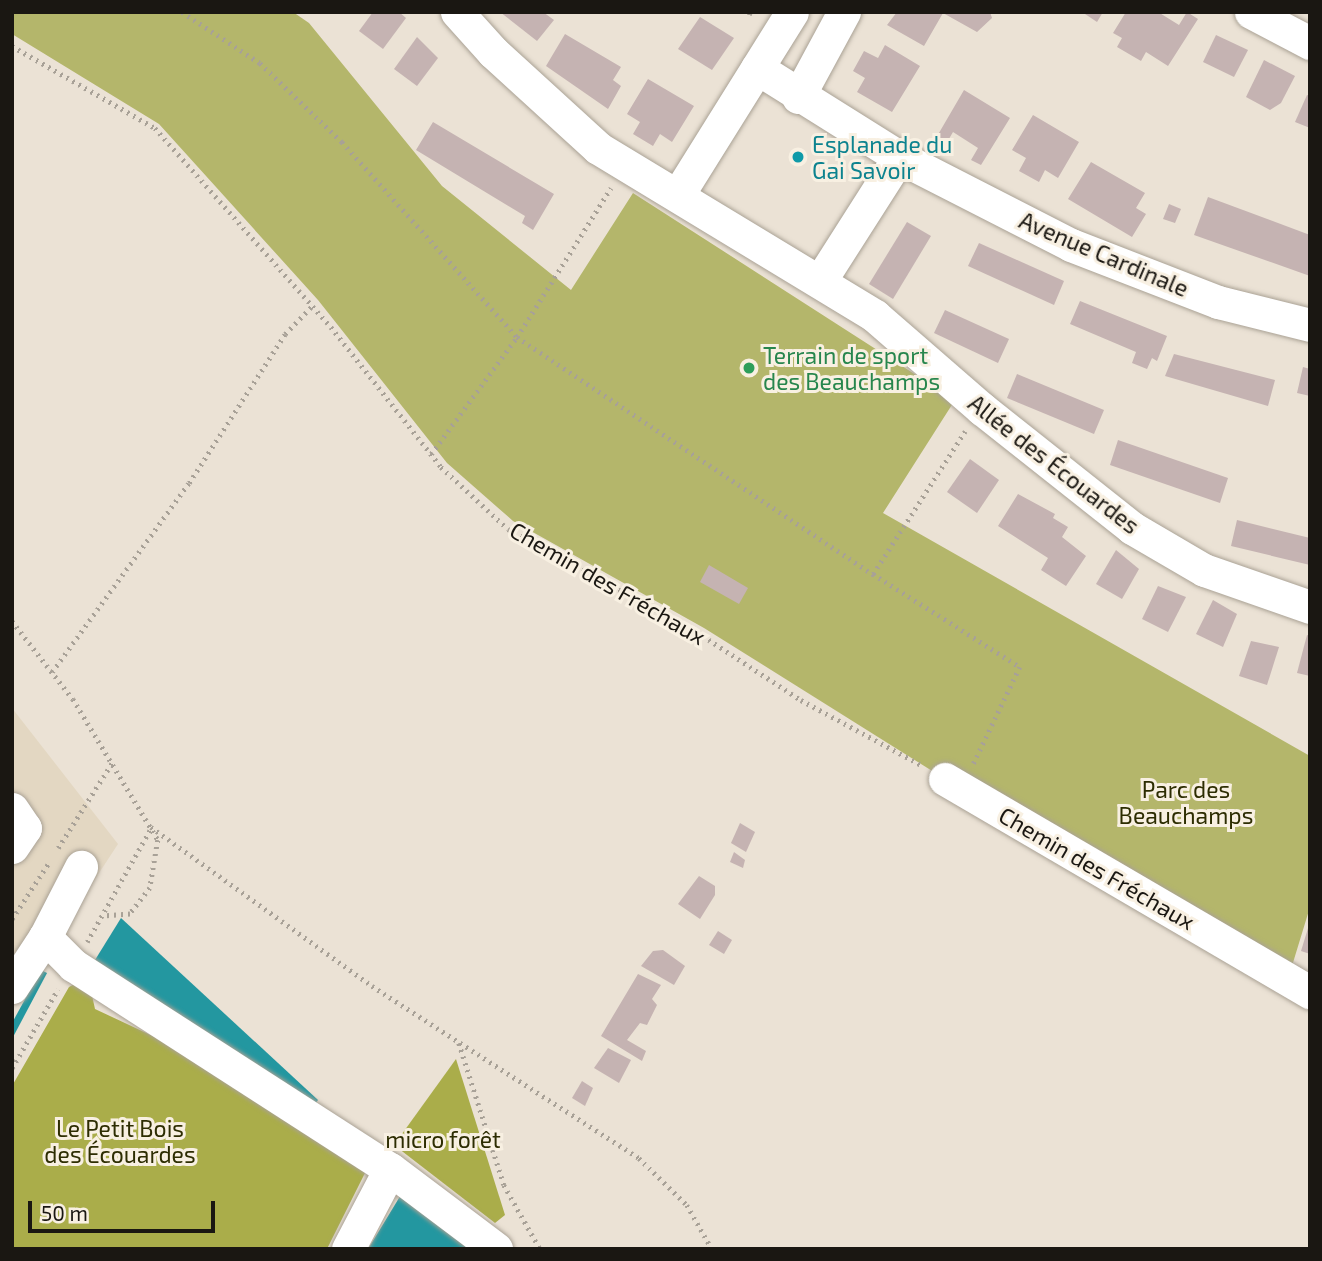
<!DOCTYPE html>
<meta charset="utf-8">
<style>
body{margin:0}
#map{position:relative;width:1322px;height:1261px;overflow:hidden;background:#ebe2d5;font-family:"Exo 2",sans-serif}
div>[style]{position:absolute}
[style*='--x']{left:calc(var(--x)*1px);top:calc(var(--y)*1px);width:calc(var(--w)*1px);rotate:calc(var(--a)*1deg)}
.built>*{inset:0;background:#e3d7c2}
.green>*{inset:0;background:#b4b66b}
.forest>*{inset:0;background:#aaad4a}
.water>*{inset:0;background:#2397a0}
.building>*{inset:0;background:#c5b3b2}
.path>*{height:4.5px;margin-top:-2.25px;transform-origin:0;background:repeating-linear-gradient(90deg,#a8a197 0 2px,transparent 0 7px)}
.roads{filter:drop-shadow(0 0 2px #aaa295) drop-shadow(0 0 2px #aaa295)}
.minor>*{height:33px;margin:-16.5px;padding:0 16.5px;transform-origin:16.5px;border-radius:16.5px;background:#fff}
.dots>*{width:19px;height:19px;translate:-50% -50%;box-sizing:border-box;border:4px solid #f8f0e2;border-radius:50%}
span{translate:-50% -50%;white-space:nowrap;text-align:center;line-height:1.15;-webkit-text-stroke:6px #f8f0e2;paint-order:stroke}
.culture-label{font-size:23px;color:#0d838f}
.left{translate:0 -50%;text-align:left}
.street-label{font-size:23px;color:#1a1712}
.leisure-label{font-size:23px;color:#27864d}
.park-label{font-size:23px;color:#2d2d02}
.frame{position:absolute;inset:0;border:14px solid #1a1712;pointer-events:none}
.scale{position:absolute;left:28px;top:1201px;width:187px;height:32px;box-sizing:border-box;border:4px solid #1a1712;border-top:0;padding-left:9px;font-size:21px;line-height:24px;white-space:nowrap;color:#1a1712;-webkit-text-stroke:5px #f8f0e2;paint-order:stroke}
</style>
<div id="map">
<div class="built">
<div style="clip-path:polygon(12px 708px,118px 844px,12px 1006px)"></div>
</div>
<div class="green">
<div style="clip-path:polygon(12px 12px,293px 12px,309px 23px,442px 186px,571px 290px,633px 193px,955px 400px,883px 513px,1310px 756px,1310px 907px,1288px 979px,945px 779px,704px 628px,513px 521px,447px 463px,318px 300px,159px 124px,12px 34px)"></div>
</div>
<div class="forest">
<div style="clip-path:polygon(88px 977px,95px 1009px,204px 1060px,367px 1169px,327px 1249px,12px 1249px,12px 1086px,69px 987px)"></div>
<div style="clip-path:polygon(456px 1059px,505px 1215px,495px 1223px,394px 1145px)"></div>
</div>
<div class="water">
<div style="clip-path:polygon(121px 918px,318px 1100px,310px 1111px,95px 960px)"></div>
<div style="clip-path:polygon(41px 970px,47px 973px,12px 1039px,12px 1023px)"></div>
<div style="clip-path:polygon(402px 1193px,480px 1249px,368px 1249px)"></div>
</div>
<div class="building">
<div style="clip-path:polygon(373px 12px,399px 12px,406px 18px,383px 49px,359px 31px)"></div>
<div style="clip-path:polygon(500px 12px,543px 12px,554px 20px,537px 41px)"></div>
<div style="clip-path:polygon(897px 12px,990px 12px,992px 18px,977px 32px,943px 13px,924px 46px,887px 25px)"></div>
<div style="clip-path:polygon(1082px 12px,1103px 12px,1097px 22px)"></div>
<div style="clip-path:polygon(1126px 12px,1158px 12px,1179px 25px,1187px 12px,1198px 19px,1168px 66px,1146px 52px,1141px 61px,1117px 47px,1122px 38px,1113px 33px)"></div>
<div style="clip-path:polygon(700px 17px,734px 38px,712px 70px,678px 49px)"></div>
<div style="clip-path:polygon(565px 34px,621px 67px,613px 80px,621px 86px,608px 109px,546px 66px)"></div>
<div style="clip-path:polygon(1216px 35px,1248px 50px,1234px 77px,1203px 62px)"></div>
<div style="clip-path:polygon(417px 37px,438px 58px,417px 86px,394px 69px)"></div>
<div style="clip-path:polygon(885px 45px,920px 66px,892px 112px,857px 92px,865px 78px,853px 71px,864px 51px,878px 58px)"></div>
<div style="clip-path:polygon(1264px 60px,1295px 76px,1281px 103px,1270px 110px,1246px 97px)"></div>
<div style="clip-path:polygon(648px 79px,694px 106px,672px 142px,660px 134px,653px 146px,633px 134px,640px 122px,627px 114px)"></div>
<div style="clip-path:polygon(964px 90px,1010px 118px,981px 165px,971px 160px,978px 148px,953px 132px,946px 144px,936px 138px)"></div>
<div style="clip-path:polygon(1307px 95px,1310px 96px,1310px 128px,1295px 122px)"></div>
<div style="clip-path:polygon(1033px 115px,1079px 142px,1058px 178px,1045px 170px,1039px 182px,1019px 171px,1026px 158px,1012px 150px)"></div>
<div style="clip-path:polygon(433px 122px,554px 194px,533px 230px,522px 223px,525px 216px,416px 150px)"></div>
<div style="clip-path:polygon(1091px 162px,1145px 193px,1136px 208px,1146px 214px,1132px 237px,1068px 199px)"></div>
<div style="clip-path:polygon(1208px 197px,1310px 235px,1310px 276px,1194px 235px)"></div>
<div style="clip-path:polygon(1169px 204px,1181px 209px,1175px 223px,1163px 219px)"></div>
<div style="clip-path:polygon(907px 222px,931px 236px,893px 299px,869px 284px)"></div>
<div style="clip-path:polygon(979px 243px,1064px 281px,1054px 305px,968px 266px)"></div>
<div style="clip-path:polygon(1080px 301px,1167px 336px,1157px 361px,1152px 358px,1147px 369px,1132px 363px,1136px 352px,1070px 324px)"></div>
<div style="clip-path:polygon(945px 310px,1009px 339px,998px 363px,934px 333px)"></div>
<div style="clip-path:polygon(1174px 354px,1275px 380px,1268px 406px,1165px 376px)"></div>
<div style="clip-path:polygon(1303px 367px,1310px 369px,1310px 396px,1297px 393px)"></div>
<div style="clip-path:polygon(1017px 374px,1104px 410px,1094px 434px,1007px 398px)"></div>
<div style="clip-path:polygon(1118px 440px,1228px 478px,1220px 503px,1110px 465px)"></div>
<div style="clip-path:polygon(970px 459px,999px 480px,977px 513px,947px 492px)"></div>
<div style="clip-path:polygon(1018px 494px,1055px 514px,1053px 518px,1068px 527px,1062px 537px,1086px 556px,1066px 586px,1041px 570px,1048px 558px,998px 526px)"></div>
<div style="clip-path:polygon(1237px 520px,1310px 538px,1310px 565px,1231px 546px)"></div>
<div style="clip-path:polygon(1116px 550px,1139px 569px,1122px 599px,1096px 584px)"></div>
<div style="clip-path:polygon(709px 565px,748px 588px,739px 604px,700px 582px)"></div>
<div style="clip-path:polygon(1158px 586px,1186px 597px,1168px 632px,1142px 619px)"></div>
<div style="clip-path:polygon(1213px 600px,1237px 614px,1223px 647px,1196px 634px)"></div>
<div style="clip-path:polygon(1307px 635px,1310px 636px,1310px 676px,1297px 673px)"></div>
<div style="clip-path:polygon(1251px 641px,1279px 647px,1267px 685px,1239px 676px)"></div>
<div style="clip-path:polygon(740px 823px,755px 832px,746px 852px,731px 843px)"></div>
<div style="clip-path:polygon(734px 852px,745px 860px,743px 868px,730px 862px)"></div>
<div style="clip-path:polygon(699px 876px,715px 886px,715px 895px,700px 919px,678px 904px)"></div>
<div style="clip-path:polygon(1309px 925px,1310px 925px,1310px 954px,1301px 951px)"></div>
<div style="clip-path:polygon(718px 931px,732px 940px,724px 954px,709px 945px)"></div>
<div style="clip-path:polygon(663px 950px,685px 966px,674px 985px,641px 966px,653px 951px)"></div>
<div style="clip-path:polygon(638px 974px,661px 985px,652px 999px,657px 1005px,647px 1025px,640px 1023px,627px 1040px,646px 1051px,642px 1061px,601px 1036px)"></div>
<div style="clip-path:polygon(608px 1048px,631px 1060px,619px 1083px,594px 1068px)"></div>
<div style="clip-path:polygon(582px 1081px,593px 1088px,585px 1106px,572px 1098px)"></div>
</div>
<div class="path">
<div style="--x:182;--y:12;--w:93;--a:33.2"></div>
<div style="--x:260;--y:63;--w:114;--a:43.9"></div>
<div style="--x:342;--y:142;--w:262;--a:48.1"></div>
<div style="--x:517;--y:337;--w:428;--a:33.7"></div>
<div style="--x:873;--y:574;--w:170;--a:-57.2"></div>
<div style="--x:749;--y:15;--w:3;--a:-72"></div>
<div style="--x:12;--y:46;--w:165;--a:29.8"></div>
<div style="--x:155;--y:128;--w:266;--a:48.5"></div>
<div style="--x:331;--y:327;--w:178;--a:51.8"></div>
<div style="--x:441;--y:467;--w:91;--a:42.8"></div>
<div style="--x:508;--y:529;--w:215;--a:28.6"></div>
<div style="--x:697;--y:632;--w:124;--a:33.2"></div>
<div style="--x:801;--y:700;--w:139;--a:28.4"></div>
<div style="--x:431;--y:454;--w:145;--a:-53.7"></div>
<div style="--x:517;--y:337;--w:176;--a:-57.8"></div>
<div style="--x:873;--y:574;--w:174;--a:32.3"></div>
<div style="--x:1020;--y:667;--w:109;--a:115.6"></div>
<div style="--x:12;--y:621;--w:99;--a:52"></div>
<div style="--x:73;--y:699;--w:165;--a:58.9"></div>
<div style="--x:158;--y:840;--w:49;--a:99.5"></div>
<div style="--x:150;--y:888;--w:33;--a:128"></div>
<div style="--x:130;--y:914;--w:27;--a:176"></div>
<div style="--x:52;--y:672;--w:233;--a:-54.1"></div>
<div style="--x:189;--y:483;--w:177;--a:-57.2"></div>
<div style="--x:285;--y:334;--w:39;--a:-46"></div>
<div style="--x:151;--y:827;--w:272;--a:35.7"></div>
<div style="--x:372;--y:986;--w:318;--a:32.8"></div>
<div style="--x:639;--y:1158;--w:67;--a:44.4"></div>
<div style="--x:687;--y:1205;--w:51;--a:60.4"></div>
<div style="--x:58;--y:848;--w:101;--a:-57.6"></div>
<div style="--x:12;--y:919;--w:66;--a:-56.8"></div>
<div style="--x:87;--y:942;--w:131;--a:-60.7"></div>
<div style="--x:459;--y:1043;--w:149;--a:72.4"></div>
<div style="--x:504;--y:1185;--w:73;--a:60.6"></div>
<div style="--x:12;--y:1068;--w:91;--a:-59.8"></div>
</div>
<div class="roads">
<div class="minor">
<div style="--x:457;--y:12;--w:54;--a:48"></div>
<div style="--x:493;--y:52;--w:142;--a:42.4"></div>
<div style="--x:598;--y:148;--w:324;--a:31.2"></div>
<div style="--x:875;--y:316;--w:142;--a:41"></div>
<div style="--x:982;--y:409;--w:191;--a:38.4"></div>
<div style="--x:1132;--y:528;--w:83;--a:30.3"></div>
<div style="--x:1204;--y:570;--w:112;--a:19.2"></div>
<div style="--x:1251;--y:12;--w:67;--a:27.7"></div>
<div style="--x:757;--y:68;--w:168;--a:32.1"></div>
<div style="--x:899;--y:157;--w:193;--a:27.1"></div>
<div style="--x:1071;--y:245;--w:158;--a:21.2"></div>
<div style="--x:1218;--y:302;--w:95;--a:14"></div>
<div style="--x:798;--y:97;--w:97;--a:-61.6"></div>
<div style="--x:679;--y:193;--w:213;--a:-58"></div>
<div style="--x:820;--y:281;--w:147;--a:-57.5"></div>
<div style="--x:945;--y:779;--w:423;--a:30.3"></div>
<div style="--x:12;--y:809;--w:23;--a:56"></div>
<div style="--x:25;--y:828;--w:23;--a:124"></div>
<div style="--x:45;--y:937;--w:40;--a:45"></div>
<div style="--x:73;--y:965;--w:377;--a:32.8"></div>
<div style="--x:390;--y:1169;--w:133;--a:37"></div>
<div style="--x:12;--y:987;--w:60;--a:-56.6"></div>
<div style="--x:45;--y:937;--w:79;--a:-62.8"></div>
<div style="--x:348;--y:1249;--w:90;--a:-62.3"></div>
</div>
</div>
<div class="dots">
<div style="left:798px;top:157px;background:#0f9aa8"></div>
<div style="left:749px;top:368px;background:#2e9e5b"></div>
</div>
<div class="culture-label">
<span class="left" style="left:812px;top:157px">Esplanade du<br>Gai Savoir</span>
</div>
<div class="street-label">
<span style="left:1104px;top:254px;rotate:23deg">Avenue Cardinale</span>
<span style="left:1054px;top:464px;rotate:38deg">Allée des Écouardes</span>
<span style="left:608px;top:583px;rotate:30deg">Chemin des Fréchaux</span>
<span style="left:1097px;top:868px;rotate:30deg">Chemin des Fréchaux</span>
</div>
<div class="leisure-label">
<span class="left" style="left:763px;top:368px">Terrain de sport<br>des Beauchamps</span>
</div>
<div class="park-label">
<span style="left:1186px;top:802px">Parc des<br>Beauchamps</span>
<span style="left:120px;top:1141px">Le Petit Bois<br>des Écouardes</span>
<span style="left:443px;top:1139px">micro forêt</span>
</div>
<div class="frame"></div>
<div class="scale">50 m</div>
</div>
